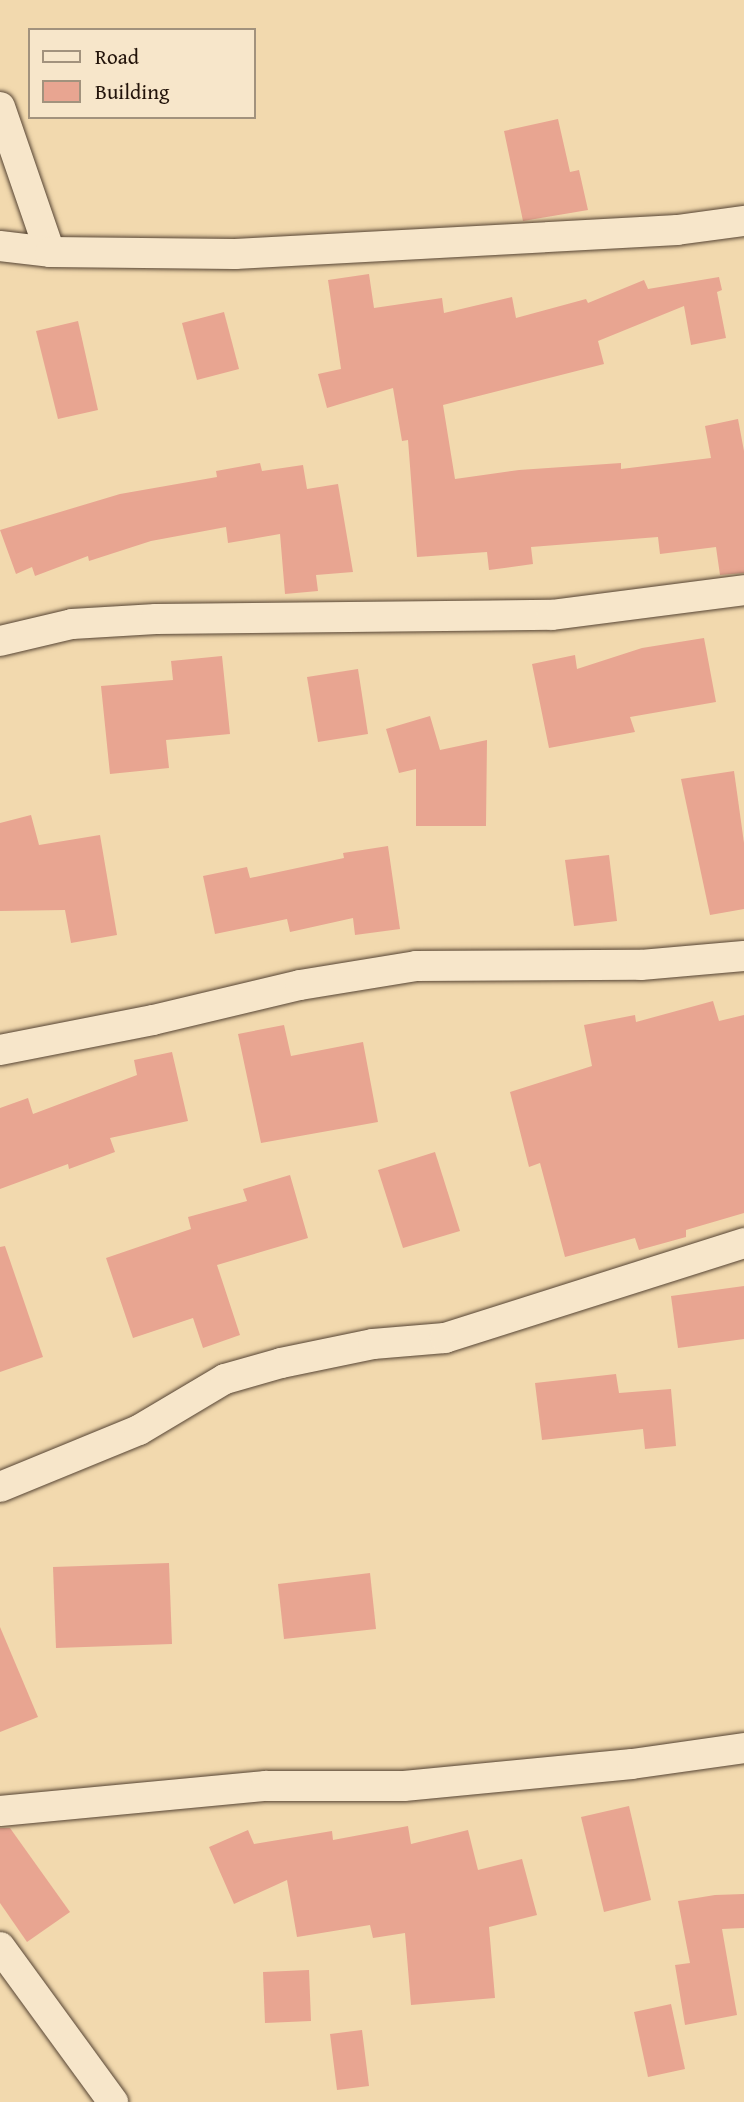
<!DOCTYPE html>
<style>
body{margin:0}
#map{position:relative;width:744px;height:2102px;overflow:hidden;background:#f2d9ae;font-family:"Gentium Book Plus",serif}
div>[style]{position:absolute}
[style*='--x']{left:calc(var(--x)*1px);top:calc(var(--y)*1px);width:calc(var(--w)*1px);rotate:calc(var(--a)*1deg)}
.building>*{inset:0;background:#e8a591}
.roads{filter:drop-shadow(0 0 2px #564433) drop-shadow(0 0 2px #564433)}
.minor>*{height:30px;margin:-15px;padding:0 15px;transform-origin:15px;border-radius:15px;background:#f7e6ca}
span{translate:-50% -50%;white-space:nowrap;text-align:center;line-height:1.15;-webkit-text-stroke:5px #f7e6ca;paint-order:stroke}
.legend{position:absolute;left:28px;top:28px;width:228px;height:91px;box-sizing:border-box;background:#f7e6ca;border:2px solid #a2927d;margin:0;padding:9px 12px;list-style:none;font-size:21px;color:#22130a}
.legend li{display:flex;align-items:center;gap:14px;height:35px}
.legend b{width:35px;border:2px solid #a2927d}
</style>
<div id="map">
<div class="building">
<div style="clip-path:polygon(558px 119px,570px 172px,579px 170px,588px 210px,523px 221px,504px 131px)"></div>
<div style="clip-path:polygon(369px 274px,374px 308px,442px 298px,444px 313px,512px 297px,516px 318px,586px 299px,588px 303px,644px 280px,648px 289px,719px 277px,722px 290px,717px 292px,726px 338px,691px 345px,684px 306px,598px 341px,604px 364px,443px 405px,455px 479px,519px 470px,621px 463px,621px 469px,711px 458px,705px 426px,738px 419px,744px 451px,744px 573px,720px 575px,716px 547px,660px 554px,658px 537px,531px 547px,533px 564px,489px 570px,487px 552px,417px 557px,408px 440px,402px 441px,393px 388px,327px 408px,318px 374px,341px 369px,328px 280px)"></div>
<div style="clip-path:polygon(224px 312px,239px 369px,197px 380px,182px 323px)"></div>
<div style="clip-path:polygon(78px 321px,98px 410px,58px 419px,36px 331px)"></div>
<div style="clip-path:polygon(260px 463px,262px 471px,303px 465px,307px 489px,338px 484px,353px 572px,316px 575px,318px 591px,285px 594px,280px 534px,228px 543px,226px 527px,151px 541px,89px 561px,88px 556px,35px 576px,32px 567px,16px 574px,0 530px,120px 494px,217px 477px,216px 471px)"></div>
<div style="clip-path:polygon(704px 638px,716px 702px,630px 717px,635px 732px,549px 748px,532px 664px,575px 655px,577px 669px,642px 648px)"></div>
<div style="clip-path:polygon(222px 656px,230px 734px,166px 740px,169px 768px,110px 774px,101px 686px,173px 680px,171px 661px)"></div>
<div style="clip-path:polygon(358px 669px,368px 734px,318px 742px,307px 677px)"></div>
<div style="clip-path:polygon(430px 716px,440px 750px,487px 740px,486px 826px,416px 826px,416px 769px,399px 773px,386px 729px)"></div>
<div style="clip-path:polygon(734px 771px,744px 843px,744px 909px,710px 915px,681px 779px)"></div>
<div style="clip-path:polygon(31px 815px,39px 845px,100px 835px,117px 935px,71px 943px,65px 910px,0 911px,0 823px)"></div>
<div style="clip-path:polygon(388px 846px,400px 929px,355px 935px,353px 918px,290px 932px,287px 919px,215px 934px,203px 876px,247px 867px,250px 878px,344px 858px,343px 853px)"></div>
<div style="clip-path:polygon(609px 855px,617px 921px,574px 926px,565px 860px)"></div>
<div style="clip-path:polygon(713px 1001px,719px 1021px,744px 1015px,744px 1213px,686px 1230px,686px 1237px,639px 1250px,635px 1238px,565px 1257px,540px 1163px,529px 1167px,510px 1092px,592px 1066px,584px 1025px,635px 1015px,636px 1022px)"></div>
<div style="clip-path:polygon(284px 1025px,291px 1056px,363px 1042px,378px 1122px,261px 1143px,238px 1034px)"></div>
<div style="clip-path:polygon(172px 1052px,188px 1121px,110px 1138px,115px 1152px,69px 1169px,68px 1164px,0 1189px,0 1108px,28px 1098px,33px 1114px,137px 1075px,134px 1060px)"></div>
<div style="clip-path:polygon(435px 1152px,460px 1231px,403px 1248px,378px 1170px)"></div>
<div style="clip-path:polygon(290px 1175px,308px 1238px,217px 1265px,240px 1335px,203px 1348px,193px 1318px,133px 1338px,106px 1258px,191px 1229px,188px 1217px,247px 1201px,243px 1189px)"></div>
<div style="clip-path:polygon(5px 1246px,43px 1357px,0 1372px,0 1247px)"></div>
<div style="clip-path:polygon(744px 1286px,744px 1339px,678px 1348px,671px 1296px)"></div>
<div style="clip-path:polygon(616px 1374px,619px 1393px,671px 1389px,676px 1446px,645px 1449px,643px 1429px,542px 1440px,535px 1383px)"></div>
<div style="clip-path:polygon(169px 1563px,172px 1644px,56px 1648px,53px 1567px)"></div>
<div style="clip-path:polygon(370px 1573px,376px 1629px,284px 1639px,278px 1584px)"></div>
<div style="clip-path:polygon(0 1627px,38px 1717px,0 1732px)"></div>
<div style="clip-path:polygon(629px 1806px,651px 1900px,604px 1912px,581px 1817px)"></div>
<div style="clip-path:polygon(408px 1826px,411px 1844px,468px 1830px,478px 1870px,522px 1859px,537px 1915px,489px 1927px,495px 1998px,411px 2005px,405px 1933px,373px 1938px,370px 1925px,297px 1937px,287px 1880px,234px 1904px,209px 1847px,248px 1830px,254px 1844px,332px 1831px,333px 1840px)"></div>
<div style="clip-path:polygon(0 1828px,10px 1828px,70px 1912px,27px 1942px,0 1903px)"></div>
<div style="clip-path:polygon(744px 1894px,744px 1928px,722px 1929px,737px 2015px,685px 2025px,675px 1965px,690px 1963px,678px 1901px,715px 1895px)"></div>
<div style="clip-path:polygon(309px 1970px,311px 2021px,265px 2023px,263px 1972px)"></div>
<div style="clip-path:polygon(671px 2004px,685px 2069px,648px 2077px,634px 2012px)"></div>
<div style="clip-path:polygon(362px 2030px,369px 2086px,337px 2090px,330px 2034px)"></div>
</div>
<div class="roads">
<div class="minor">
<div style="--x:0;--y:107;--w:153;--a:71"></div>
<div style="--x:0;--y:246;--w:50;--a:6.8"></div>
<div style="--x:50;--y:252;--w:185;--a:0.6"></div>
<div style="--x:235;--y:254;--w:443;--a:-3.1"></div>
<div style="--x:677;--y:230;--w:68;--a:-7.7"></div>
<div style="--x:0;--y:641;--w:74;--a:-13.3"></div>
<div style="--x:72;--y:624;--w:84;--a:-3.4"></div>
<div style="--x:156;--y:619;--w:396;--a:-0.6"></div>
<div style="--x:552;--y:615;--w:194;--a:-7.4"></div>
<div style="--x:0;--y:1050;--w:156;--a:-11.1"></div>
<div style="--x:153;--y:1020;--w:151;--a:-13.4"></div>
<div style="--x:300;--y:985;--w:118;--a:-9.3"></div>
<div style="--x:416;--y:966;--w:225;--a:-0.3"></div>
<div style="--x:641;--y:965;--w:103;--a:-5"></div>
<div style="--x:0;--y:1487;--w:150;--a:-22.3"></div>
<div style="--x:139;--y:1430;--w:100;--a:-30.7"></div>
<div style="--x:225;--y:1379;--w:58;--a:-15.9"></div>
<div style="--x:281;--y:1363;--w:94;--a:-11.7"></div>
<div style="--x:373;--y:1344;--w:72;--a:-4.8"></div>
<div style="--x:445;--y:1338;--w:314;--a:-17.6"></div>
<div style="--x:0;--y:1811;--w:267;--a:-5.4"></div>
<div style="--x:266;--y:1786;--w:138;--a:0"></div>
<div style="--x:404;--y:1786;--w:229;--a:-5.5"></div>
<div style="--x:632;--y:1764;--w:113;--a:-8.1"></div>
<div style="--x:0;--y:1947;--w:192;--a:53.9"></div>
</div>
</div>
<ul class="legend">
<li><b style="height:9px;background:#f7e6ca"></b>Road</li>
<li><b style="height:19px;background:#e8a591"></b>Building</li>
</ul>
</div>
